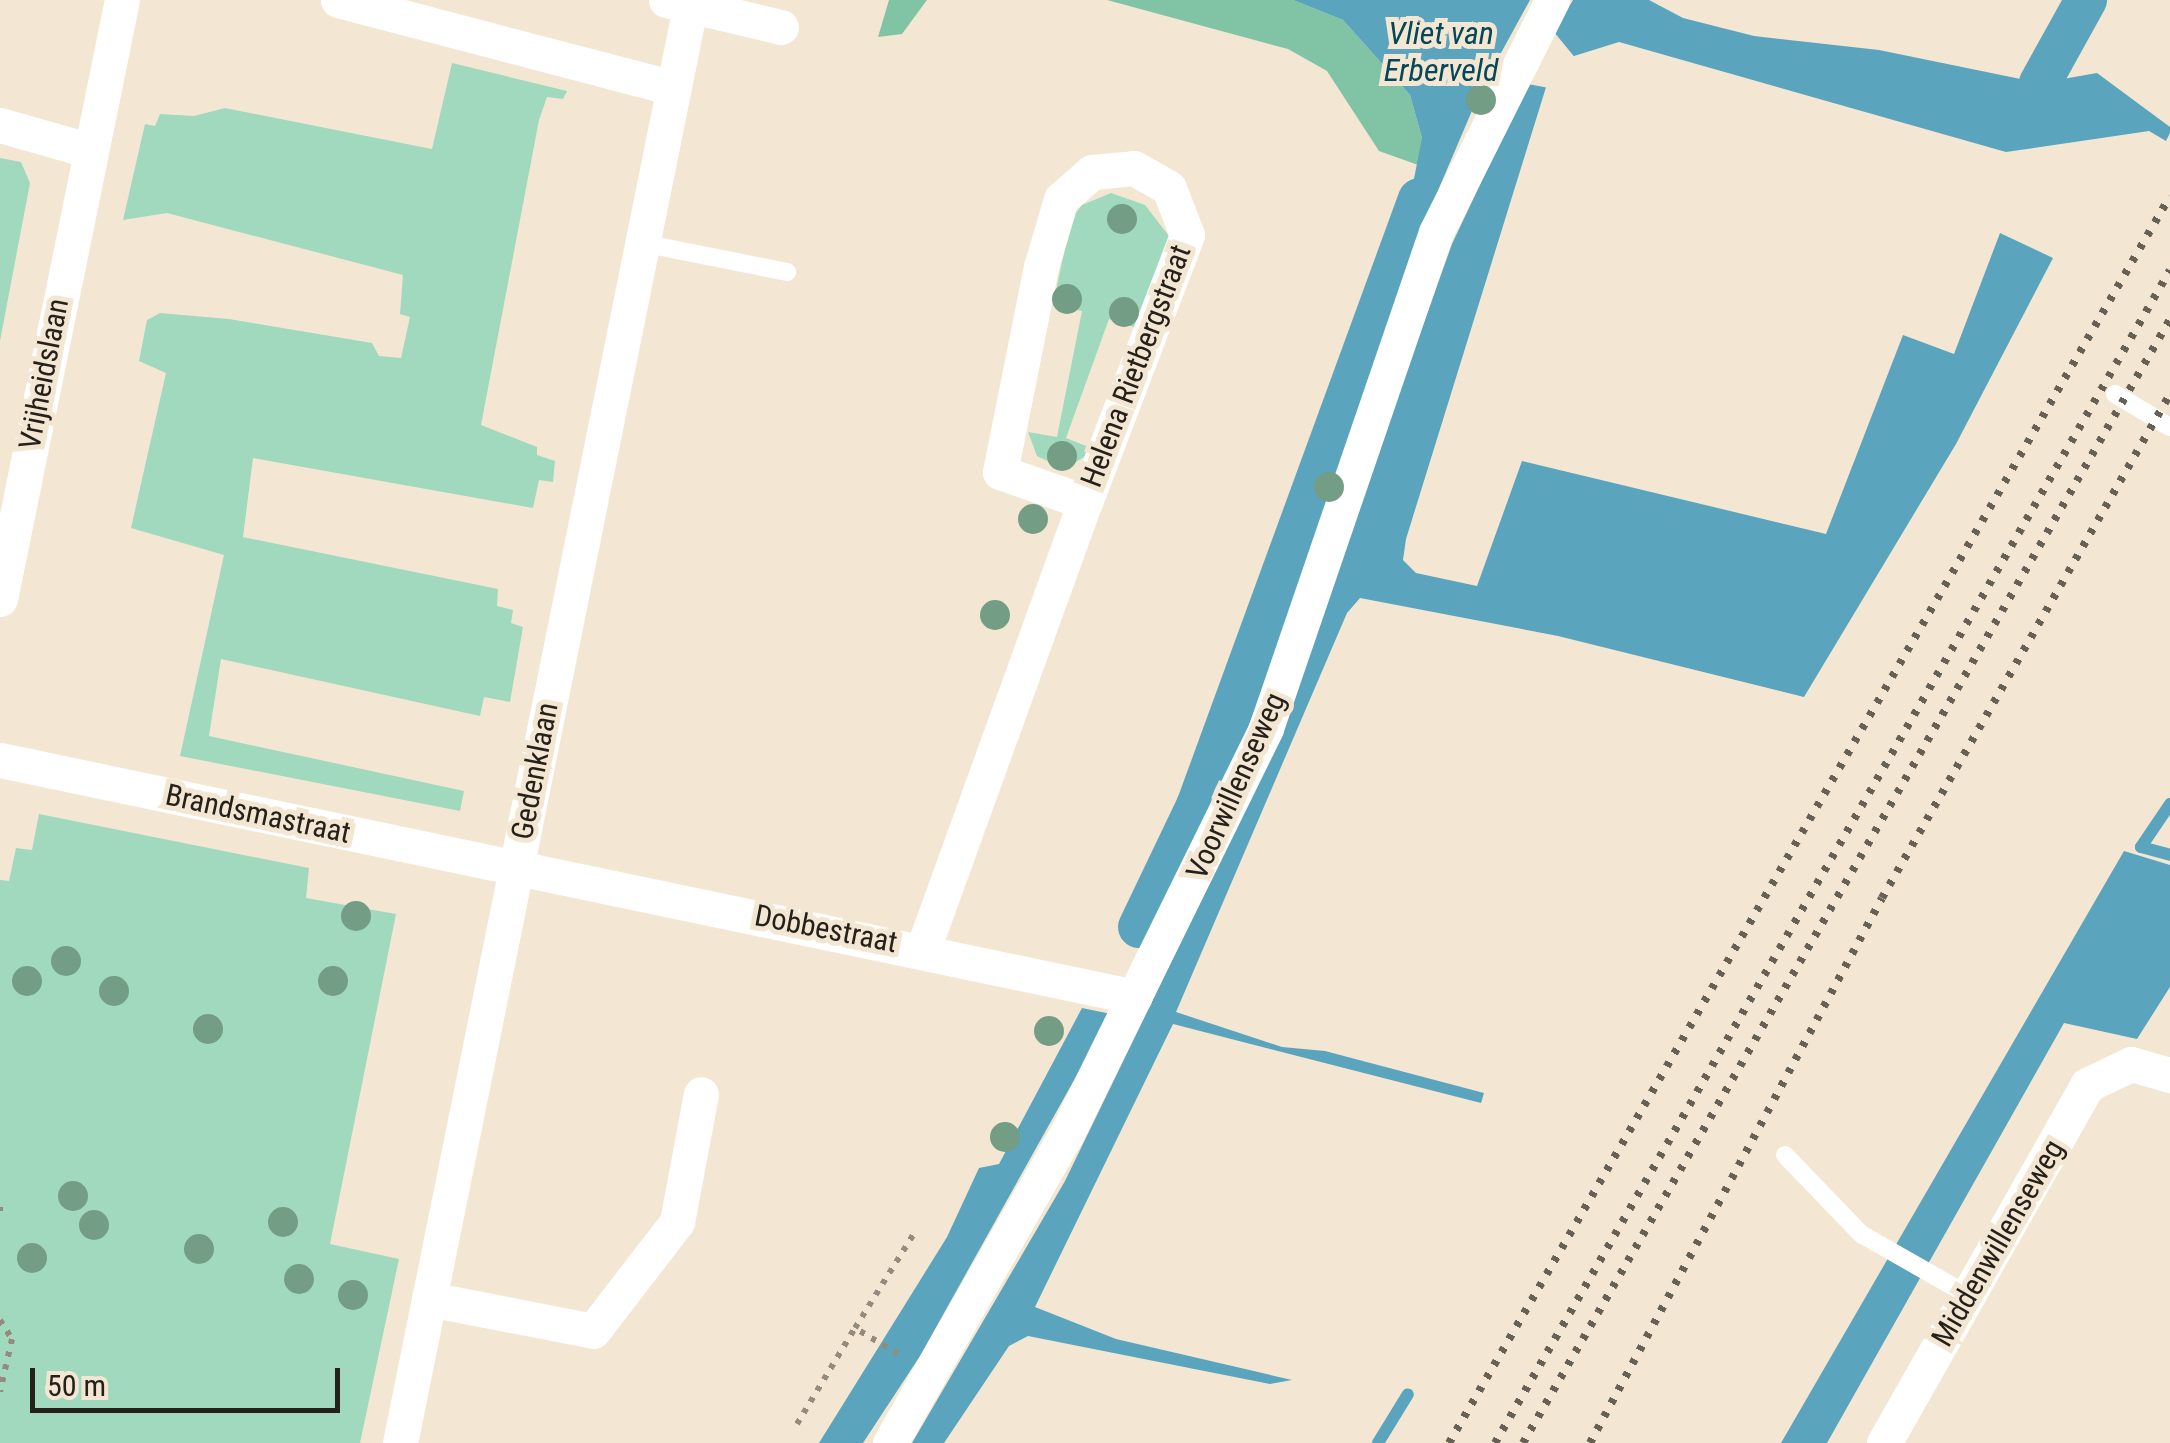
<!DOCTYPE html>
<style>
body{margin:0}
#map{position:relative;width:2170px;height:1443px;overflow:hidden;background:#f3e7d3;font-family:"Roboto Condensed",sans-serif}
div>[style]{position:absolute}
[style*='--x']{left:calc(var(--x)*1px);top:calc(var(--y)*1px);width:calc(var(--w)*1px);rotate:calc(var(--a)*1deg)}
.green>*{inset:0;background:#a1d9be}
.forest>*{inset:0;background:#80c4a5}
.water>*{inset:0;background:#5aa4bd}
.pier>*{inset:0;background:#f3e7d3}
.stream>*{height:12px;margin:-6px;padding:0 6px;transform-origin:6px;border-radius:6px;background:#5aa4bd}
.canal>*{height:42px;margin:-21px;padding:0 21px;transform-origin:21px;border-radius:21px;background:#5aa4bd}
.path>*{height:6px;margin-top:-3px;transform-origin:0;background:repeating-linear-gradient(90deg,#938b7d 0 5px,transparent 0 13px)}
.lane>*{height:18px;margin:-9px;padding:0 9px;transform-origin:9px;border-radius:9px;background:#fff}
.street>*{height:35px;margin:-17.5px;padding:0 17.5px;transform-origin:17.5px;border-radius:17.5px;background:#fff}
.rail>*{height:8px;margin-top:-4px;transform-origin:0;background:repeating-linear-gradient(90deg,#666055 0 5px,transparent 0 15px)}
.trees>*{width:30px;height:30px;margin:-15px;border-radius:50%;background:#739d84}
span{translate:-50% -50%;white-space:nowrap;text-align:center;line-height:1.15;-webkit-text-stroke:10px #f3e7d3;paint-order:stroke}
.street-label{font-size:30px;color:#25211a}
.water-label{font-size:32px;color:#034759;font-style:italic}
.scale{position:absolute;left:30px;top:1368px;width:310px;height:45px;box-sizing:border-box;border:5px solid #25211a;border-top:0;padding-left:12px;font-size:30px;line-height:35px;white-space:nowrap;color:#25211a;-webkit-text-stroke:8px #f3e7d3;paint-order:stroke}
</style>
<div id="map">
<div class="green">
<div style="clip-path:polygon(452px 63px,567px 91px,563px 99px,547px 97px,539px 120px,481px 425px,537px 447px,537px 455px,555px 461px,553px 482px,539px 480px,533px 508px,253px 458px,243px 537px,498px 589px,497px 606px,513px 610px,511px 623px,523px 627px,510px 702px,484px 697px,480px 716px,221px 659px,209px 736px,464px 791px,460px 811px,180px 756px,224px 555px,131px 528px,166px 373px,139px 361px,147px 320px,160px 313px,229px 319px,372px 343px,379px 356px,401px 358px,410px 317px,400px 314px,403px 275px,167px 213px,123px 220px,145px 124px,155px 126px,160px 114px,194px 116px,225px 108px,432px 149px)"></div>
<div style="clip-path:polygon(0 158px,21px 162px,30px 183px,0 341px)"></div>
<div style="clip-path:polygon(1111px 193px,1145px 205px,1172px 240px,1140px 329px,1109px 319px,1066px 438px,1096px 450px,1064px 469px,1037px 456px,1028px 432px,1057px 437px,1082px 311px,1053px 305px,1071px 219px,1082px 205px)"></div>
<div style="clip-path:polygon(39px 814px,309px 868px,306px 898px,396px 914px,330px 1244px,399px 1259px,360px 1443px,0 1443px,0 880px,9px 881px,16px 848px,32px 850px)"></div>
</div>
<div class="forest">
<div style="clip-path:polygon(889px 0,927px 0,902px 34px,878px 37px)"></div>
<div style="clip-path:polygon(1107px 0,1293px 0,1343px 20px,1410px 95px,1422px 138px,1421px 166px,1379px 151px,1327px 71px,1288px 49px)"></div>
</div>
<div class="water">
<div style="clip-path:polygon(1293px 0,1649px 0,1683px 18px,1754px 36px,1879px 50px,2040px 83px,2097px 73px,2170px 127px,2170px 133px,2166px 141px,2149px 131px,2006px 152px,1619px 42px,1574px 56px,1547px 84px,1406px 539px,1403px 560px,1416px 573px,1477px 586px,1522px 461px,1826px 534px,1903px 335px,1954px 354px,2000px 233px,2053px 258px,1956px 444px,1804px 697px,1558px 636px,1360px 598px,1347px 613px,1176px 1012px,1282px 1047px,1325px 1051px,1484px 1093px,1481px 1103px,1173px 1024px,1035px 1307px,1116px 1339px,1292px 1380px,1270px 1384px,1028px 1336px,1009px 1346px,944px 1443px,912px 1443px,1065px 1181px,1262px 775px,1452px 244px,1528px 83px,1497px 52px,1431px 207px,1411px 194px,1422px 138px,1410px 95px,1343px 20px)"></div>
<div style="clip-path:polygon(2124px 851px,2170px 865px,2170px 987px,2137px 1039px,2064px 1023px,1827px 1443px,1781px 1443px)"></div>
<div style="clip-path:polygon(1082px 1008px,1111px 1014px,920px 1356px,863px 1443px,819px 1443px,947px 1237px,979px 1168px,999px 1164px)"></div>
</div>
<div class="pier">
<div style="clip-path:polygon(1530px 0,1573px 0,1554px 32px,1577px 60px,1549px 88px,1522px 83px,1499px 60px,1486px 85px,1484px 84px)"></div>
</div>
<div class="stream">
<div style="--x:2170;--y:804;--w:52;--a:124"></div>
<div style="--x:2141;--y:847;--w:30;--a:15"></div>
<div style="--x:1378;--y:1443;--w:57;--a:-58.5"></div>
</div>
<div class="canal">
<div style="--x:2040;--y:83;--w:95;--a:-61"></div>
<div style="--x:1139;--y:927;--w:134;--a:-64.4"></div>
<div style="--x:1197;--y:806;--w:646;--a:-69.91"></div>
</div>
<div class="path">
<div style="--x:0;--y:1207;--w:4;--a:90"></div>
<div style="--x:0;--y:1320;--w:22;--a:58"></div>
<div style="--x:12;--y:1339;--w:54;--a:102.8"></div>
<div style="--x:898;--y:1354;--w:50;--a:-148.8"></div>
<div style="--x:855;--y:1328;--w:113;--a:-58"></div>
<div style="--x:797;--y:1424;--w:112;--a:-58.9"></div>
</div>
<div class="lane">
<div style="--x:642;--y:243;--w:148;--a:11.3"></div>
<div style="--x:2115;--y:394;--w:64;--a:31"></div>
<div style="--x:1785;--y:1155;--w:110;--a:46.1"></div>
<div style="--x:1861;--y:1234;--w:123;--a:29.7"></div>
</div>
<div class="street">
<div style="--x:338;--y:0;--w:346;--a:14.7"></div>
<div style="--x:666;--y:0;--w:118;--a:13.2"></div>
<div style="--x:0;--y:125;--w:91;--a:15.9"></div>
<div style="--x:0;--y:599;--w:611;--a:-78.49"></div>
<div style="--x:0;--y:760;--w:1159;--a:11.79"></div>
<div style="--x:923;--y:949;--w:475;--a:-70.1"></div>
<div style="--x:1085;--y:502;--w:90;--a:-160.6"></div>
<div style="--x:1000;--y:472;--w:209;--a:-78.7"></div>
<div style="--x:1041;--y:267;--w:71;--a:-73.6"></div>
<div style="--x:1061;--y:199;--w:41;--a:-41.1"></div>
<div style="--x:1092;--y:172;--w:42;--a:-5.4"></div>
<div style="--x:1134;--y:168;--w:40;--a:29.7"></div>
<div style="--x:1169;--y:188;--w:50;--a:69"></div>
<div style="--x:1187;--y:235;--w:286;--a:110.9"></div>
<div style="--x:429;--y:1299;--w:167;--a:11"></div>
<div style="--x:593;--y:1331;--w:138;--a:-52.4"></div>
<div style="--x:677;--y:1222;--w:130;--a:-79.4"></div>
<div style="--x:400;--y:1443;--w:1465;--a:-78.58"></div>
<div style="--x:890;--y:1443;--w:355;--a:-60.3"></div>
<div style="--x:1066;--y:1135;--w:453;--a:-63.8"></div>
<div style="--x:1266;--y:728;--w:524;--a:-71.08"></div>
<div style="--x:1436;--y:232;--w:259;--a:-63.4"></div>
<div style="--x:1884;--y:1443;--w:412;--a:-60.4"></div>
<div style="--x:2087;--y:1085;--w:49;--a:-25.5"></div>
<div style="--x:2131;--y:1064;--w:41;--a:15.8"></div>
</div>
<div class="rail">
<div style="--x:1449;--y:1443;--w:1440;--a:-59.96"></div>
<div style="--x:1495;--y:1443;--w:1353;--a:-60.08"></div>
<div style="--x:1523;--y:1443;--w:1297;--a:-60.07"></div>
<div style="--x:1590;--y:1443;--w:618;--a:-61.82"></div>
<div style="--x:1882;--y:898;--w:580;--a:-60.26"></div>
</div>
<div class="trees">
<div style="left:1481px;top:100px"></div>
<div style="left:1122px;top:219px"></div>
<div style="left:1067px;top:299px"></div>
<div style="left:1124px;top:312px"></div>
<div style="left:1062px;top:456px"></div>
<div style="left:1329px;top:487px"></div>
<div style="left:1033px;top:519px"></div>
<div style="left:995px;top:615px"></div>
<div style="left:356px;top:916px"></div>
<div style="left:66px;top:961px"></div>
<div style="left:27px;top:981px"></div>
<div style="left:333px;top:981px"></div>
<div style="left:114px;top:991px"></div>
<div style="left:208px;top:1029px"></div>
<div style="left:1049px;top:1031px"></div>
<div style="left:1005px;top:1137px"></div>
<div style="left:73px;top:1196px"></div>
<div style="left:283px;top:1222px"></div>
<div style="left:94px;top:1225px"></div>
<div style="left:199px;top:1249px"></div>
<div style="left:32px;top:1258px"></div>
<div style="left:299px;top:1279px"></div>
<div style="left:353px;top:1295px"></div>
</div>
<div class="street-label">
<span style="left:1136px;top:366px;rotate:-69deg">Helena Rietbergstraat</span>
<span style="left:44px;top:374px;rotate:-79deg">Vrijheidslaan</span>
<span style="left:535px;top:771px;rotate:-79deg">Gedenklaan</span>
<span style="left:1236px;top:786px;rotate:-66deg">Voorwillenseweg</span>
<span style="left:258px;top:814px;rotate:12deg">Brandsmastraat</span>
<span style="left:826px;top:929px;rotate:11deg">Dobbestraat</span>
<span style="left:1998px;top:1243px;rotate:-60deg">Middenwillenseweg</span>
</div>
<div class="water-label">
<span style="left:1441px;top:52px">Vliet van<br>Erberveld</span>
</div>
<div class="scale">50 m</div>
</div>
